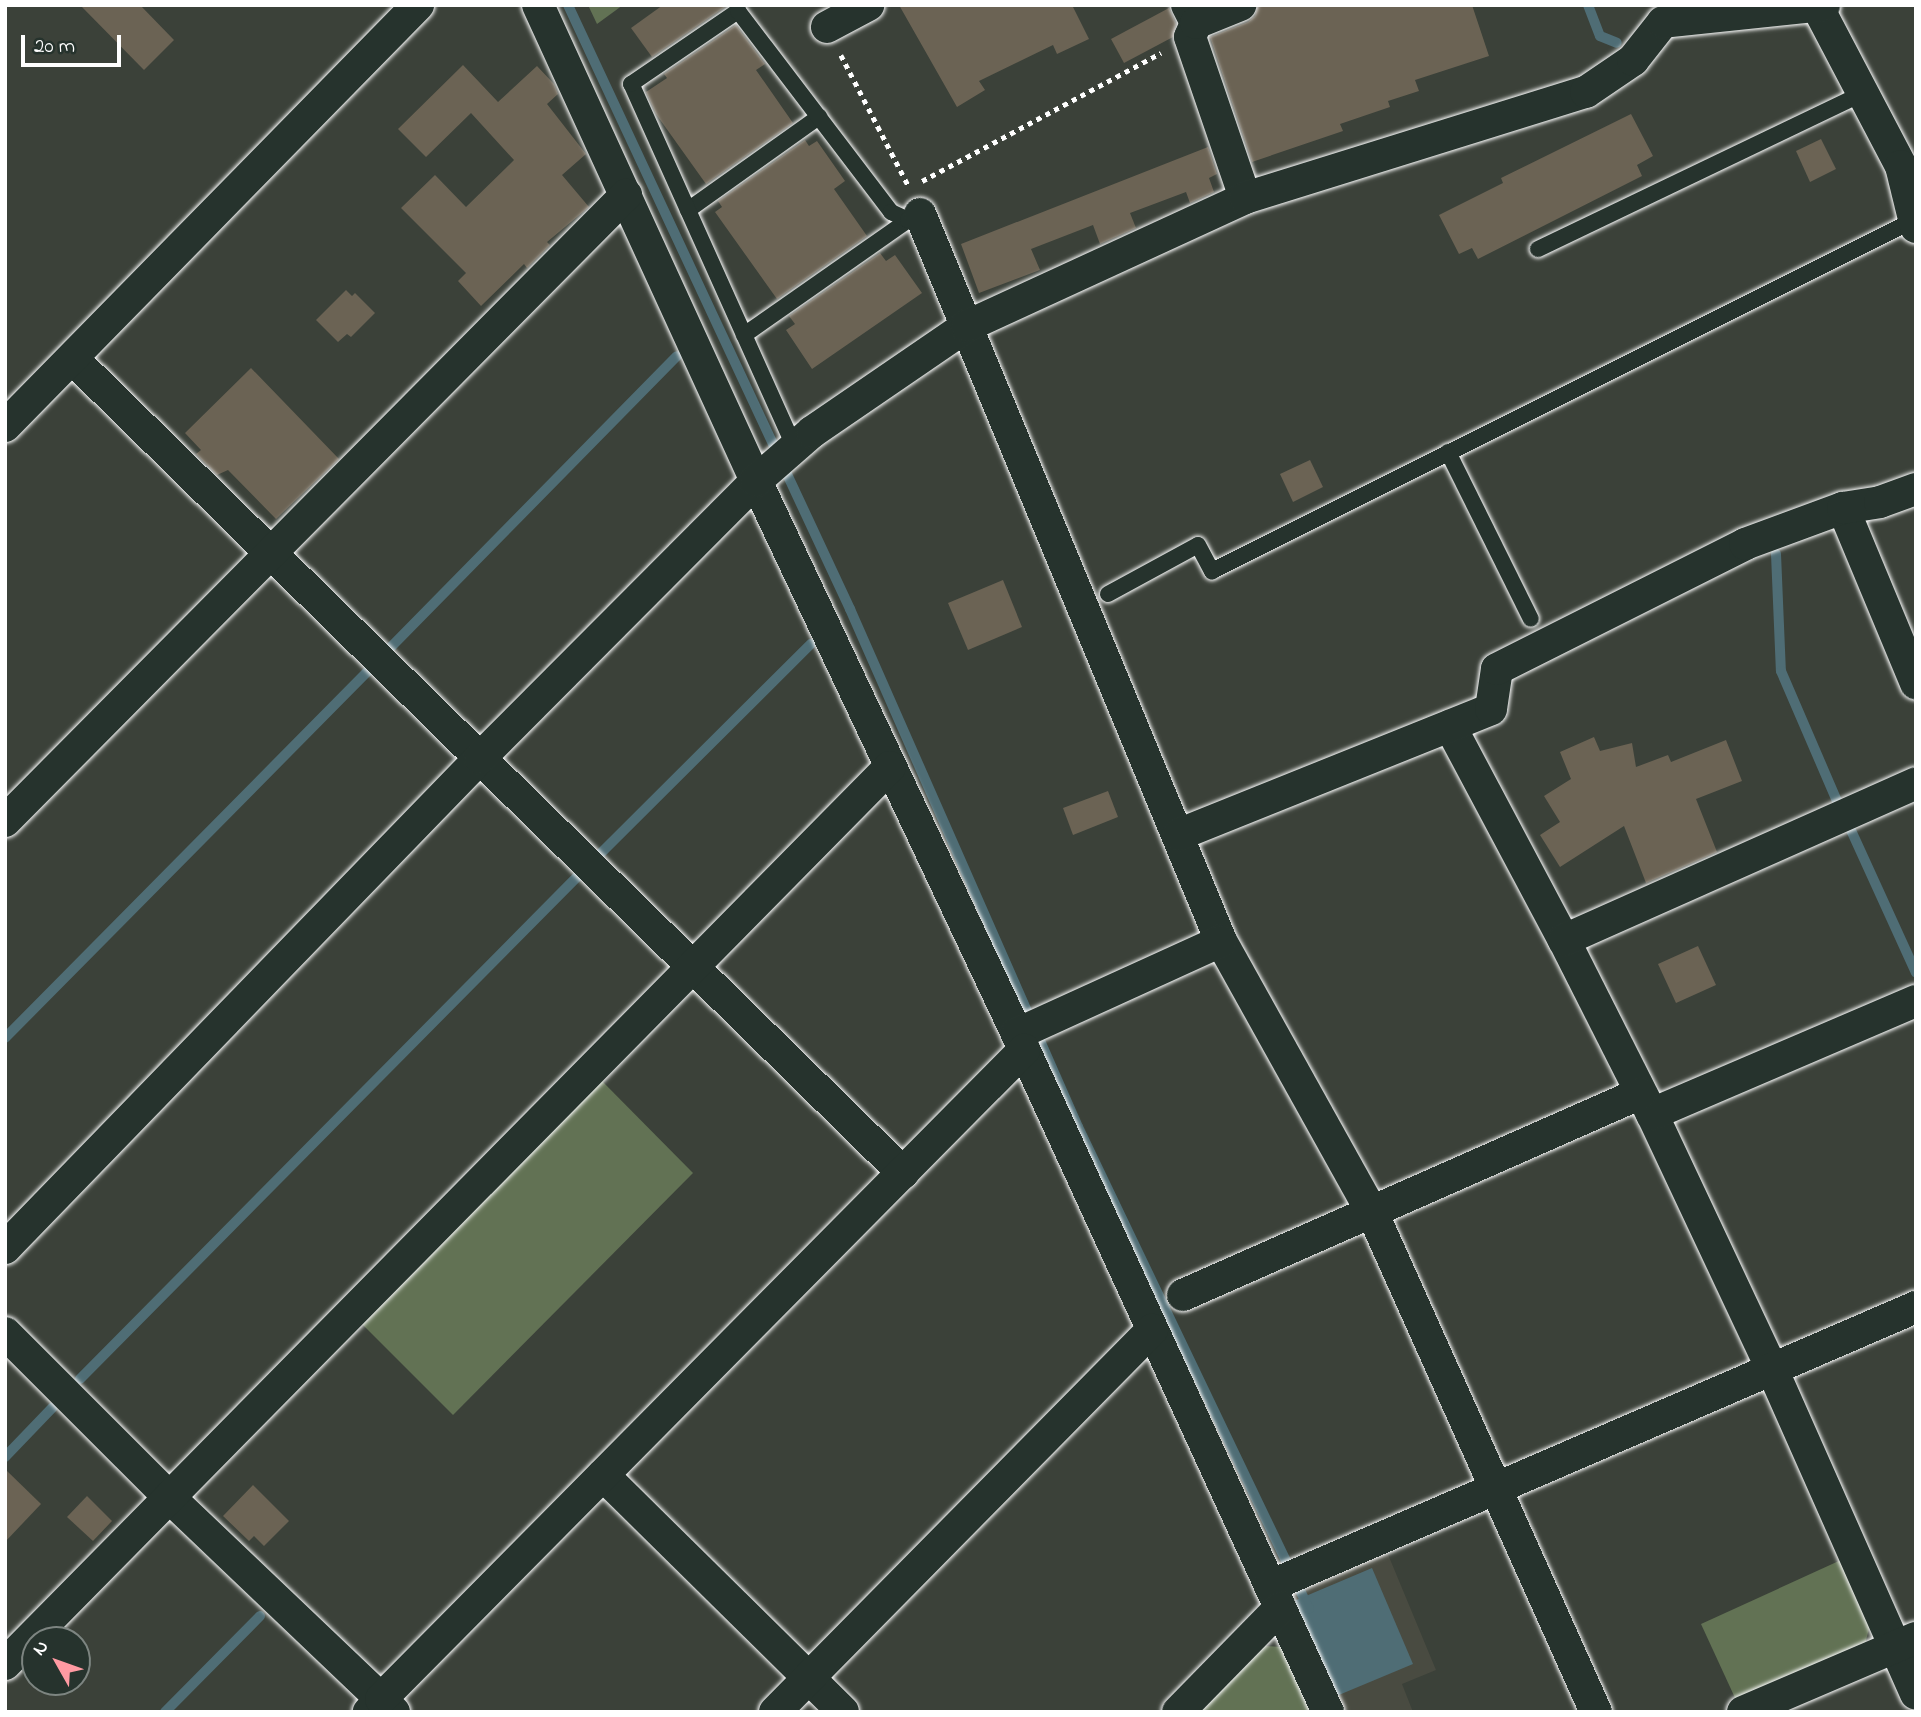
<!DOCTYPE html>
<style>
body{margin:0}
#map{position:relative;width:1921px;height:1717px;overflow:hidden;background:#3b4139;font-family:"Indie Flower",sans-serif}
div>[style]{position:absolute}
[style*='--x']{left:calc(var(--x)*1px);top:calc(var(--y)*1px);width:calc(var(--w)*1px);rotate:calc(var(--a)*1deg)}
.built>*{inset:0;background:#494b41}
.green>*{inset:0;background:#627254}
.water>*{inset:0;background:#4f6d75}
.stream>*{height:10px;margin:-5px;padding:0 5px;transform-origin:5px;border-radius:5px;background:#4f6d75}
.building>*{inset:0;background:#6b6354}
.path>*{height:4.5px;margin-top:-2.25px;transform-origin:0;background:repeating-linear-gradient(90deg,#fff 0 5px,transparent 0 10px)}
.roads{filter:drop-shadow(0 0 2px #fff) drop-shadow(0 0 2px #fff)}
.lane>*{height:16px;margin:-8px;padding:0 8px;transform-origin:8px;border-radius:8px;background:#26332d}
.street>*{height:32px;margin:-16px;padding:0 16px;transform-origin:16px;border-radius:16px;background:#26332d}
span{translate:-50% -50%;white-space:nowrap;text-align:center;line-height:1.15;-webkit-text-stroke:5px #26332d;paint-order:stroke}
.frame{position:absolute;inset:0;border:7px solid #fff;pointer-events:none}
.north{position:absolute;left:21px;top:1626px;width:70px;height:70px;box-sizing:border-box;background:#26332d;border:2px solid #7d8581;border-radius:50%;rotate:310deg;font-size:19px;font-weight:700;line-height:28px;text-align:center;color:#fff}
.north::after{content:'';display:block;margin:auto;width:24px;height:32px;background:#ff9aa2;clip-path:polygon(50% 0,100% 100%,50% 72%,0 100%)}
.scale{position:absolute;left:21px;top:35px;width:100px;height:32px;box-sizing:border-box;border:4px solid #fff;border-top:0;padding-left:9px;font-size:21px;line-height:24px;white-space:nowrap;color:#fff;-webkit-text-stroke:5px #26332d;paint-order:stroke}
</style>
<div id="map">
<div class="built">
<div style="clip-path:polygon(1387px 1552px,1436px 1670px,1402px 1684px,1413px 1712px,1342px 1712px,1290px 1598px,1303px 1587px)"></div>
</div>
<div class="green">
<div style="clip-path:polygon(588px 5px,623px 5px,597px 24px)"></div>
<div style="clip-path:polygon(600px 1079px,693px 1173px,453px 1415px,360px 1322px)"></div>
<div style="clip-path:polygon(1841px 1560px,1870px 1625px,1865px 1644px,1736px 1700px,1701px 1624px)"></div>
<div style="clip-path:polygon(1265px 1646px,1282px 1647px,1312px 1712px,1199px 1712px)"></div>
</div>
<div class="water">
<div style="clip-path:polygon(1372px 1568px,1413px 1664px,1334px 1697px,1294px 1601px)"></div>
</div>
<div class="stream">
<div style="--x:568;--y:5;--w:667;--a:64.97"></div>
<div style="--x:850;--y:609;--w:566;--a:66.24"></div>
<div style="--x:1078;--y:1127;--w:534;--a:64.39"></div>
<div style="--x:1588;--y:5;--w:33;--a:69"></div>
<div style="--x:1600;--y:36;--w:18;--a:22"></div>
<div style="--x:1776;--y:554;--w:117;--a:87.6"></div>
<div style="--x:1781;--y:671;--w:142;--a:66.7"></div>
<div style="--x:390;--y:648;--w:409;--a:-45.5"></div>
<div style="--x:1850;--y:828;--w:159;--a:65.5"></div>
<div style="--x:599;--y:855;--w:299;--a:-44.9"></div>
<div style="--x:5;--y:1038;--w:520;--a:-45.31"></div>
<div style="--x:80;--y:1379;--w:709;--a:-45.29"></div>
<div style="--x:5;--y:1457;--w:69;--a:-46.2"></div>
<div style="--x:165;--y:1712;--w:135;--a:-45.3"></div>
</div>
<div class="building">
<div style="clip-path:polygon(80px 5px,140px 5px,174px 40px,144px 70px)"></div>
<div style="clip-path:polygon(663px 5px,728px 5px,652px 57px,631px 28px)"></div>
<div style="clip-path:polygon(899px 5px,1072px 5px,1089px 39px,1057px 54px,1053px 45px,979px 81px,985px 90px,957px 107px)"></div>
<div style="clip-path:polygon(1258px 5px,1472px 5px,1489px 56px,1415px 80px,1419px 91px,1388px 101px,1390px 107px,1340px 124px,1343px 131px,1252px 162px,1210px 37px,1248px 22px,1255px 16px)"></div>
<div style="clip-path:polygon(1169px 8px,1176px 24px,1173px 37px,1124px 63px,1111px 39px)"></div>
<div style="clip-path:polygon(736px 25px,765px 64px,756px 70px,793px 123px,706px 184px,656px 114px,646px 92px,667px 78px,664px 74px)"></div>
<div style="clip-path:polygon(463px 65px,498px 102px,537px 66px,554px 84px,558px 94px,547px 104px,586px 154px,562px 175px,589px 207px,547px 242px,550px 245px,527px 268px,524px 264px,481px 306px,458px 281px,466px 273px,401px 208px,435px 175px,466px 207px,514px 160px,471px 113px,426px 157px,398px 129px)"></div>
<div style="clip-path:polygon(1631px 114px,1653px 156px,1637px 165px,1642px 176px,1478px 259px,1472px 248px,1459px 254px,1439px 215px,1503px 183px,1501px 178px)"></div>
<div style="clip-path:polygon(1821px 139px,1836px 169px,1810px 182px,1796px 151px)"></div>
<div style="clip-path:polygon(805px 140px,809px 146px,817px 141px,845px 181px,834px 189px,867px 236px,777px 299px,715px 212px,722px 207px,718px 201px)"></div>
<div style="clip-path:polygon(1208px 147px,1217px 174px,1209px 178px,1214px 192px,1190px 203px,1186px 192px,1130px 213px,1136px 228px,1100px 244px,1093px 225px,1031px 249px,1040px 270px,979px 293px,961px 244px)"></div>
<div style="clip-path:polygon(880px 253px,886px 261px,895px 255px,922px 293px,812px 369px,786px 330px,795px 324px,789px 316px)"></div>
<div style="clip-path:polygon(346px 290px,352px 296px,355px 293px,375px 313px,351px 337px,347px 334px,338px 342px,316px 320px)"></div>
<div style="clip-path:polygon(251px 368px,339px 459px,276px 519px,228px 470px,217px 475px,196px 454px,201px 450px,185px 433px)"></div>
<div style="clip-path:polygon(1310px 460px,1323px 487px,1293px 502px,1280px 474px)"></div>
<div style="clip-path:polygon(1003px 580px,1022px 627px,968px 650px,948px 603px)"></div>
<div style="clip-path:polygon(1594px 737px,1600px 751px,1632px 743px,1636px 767px,1668px 755px,1671px 762px,1726px 740px,1742px 781px,1696px 799px,1717px 852px,1646px 883px,1624px 826px,1560px 867px,1540px 835px,1560px 822px,1544px 796px,1571px 779px,1560px 752px)"></div>
<div style="clip-path:polygon(1108px 791px,1118px 817px,1073px 835px,1063px 808px)"></div>
<div style="clip-path:polygon(1698px 946px,1716px 985px,1676px 1003px,1658px 964px)"></div>
<div style="clip-path:polygon(5px 1469px,41px 1504px,5px 1542px)"></div>
<div style="clip-path:polygon(253px 1485px,289px 1521px,264px 1546px,254px 1536px,249px 1541px,223px 1516px)"></div>
<div style="clip-path:polygon(87px 1496px,112px 1521px,93px 1541px,67px 1517px)"></div>
</div>
<div class="path">
<div style="--x:841;--y:55;--w:146;--a:62.7"></div>
<div style="--x:922;--y:181;--w:271;--a:-28.2"></div>
</div>
<div class="roads">
<div class="lane">
<div style="--x:688;--y:210;--w:161;--a:-35.4"></div>
<div style="--x:1538;--y:249;--w:361;--a:-25.6"></div>
<div style="--x:744;--y:335;--w:200;--a:-35"></div>
<div style="--x:794;--y:446;--w:397;--a:-114.2"></div>
<div style="--x:631;--y:84;--w:130;--a:-34.3"></div>
<div style="--x:738;--y:11;--w:253;--a:52.7"></div>
<div style="--x:891;--y:212;--w:19;--a:25"></div>
<div style="--x:908;--y:220;--w:13;--a:-27"></div>
<div style="--x:1448;--y:452;--w:186;--a:63.6"></div>
<div style="--x:1108;--y:594;--w:102;--a:-28.6"></div>
<div style="--x:1198;--y:545;--w:30;--a:62"></div>
<div style="--x:1212;--y:571;--w:785;--a:-26.57"></div>
</div>
<div class="street">
<div style="--x:538;--y:5;--w:524;--a:65.39"></div>
<div style="--x:756;--y:481;--w:611;--a:64.73"></div>
<div style="--x:1017;--y:1034;--w:746;--a:65.36"></div>
<div style="--x:1187;--y:5;--w:20;--a:63"></div>
<div style="--x:1196;--y:23;--w:15;--a:113"></div>
<div style="--x:1190;--y:37;--w:170;--a:71.1"></div>
<div style="--x:1817;--y:6;--w:181;--a:62.3"></div>
<div style="--x:1901;--y:166;--w:63;--a:76.2"></div>
<div style="--x:1196;--y:23;--w:48;--a:-22.2"></div>
<div style="--x:827;--y:27;--w:47;--a:-28.2"></div>
<div style="--x:920;--y:214;--w:787;--a:67.51"></div>
<div style="--x:1221;--y:941;--w:310;--a:60.9"></div>
<div style="--x:1372;--y:1212;--w:548;--a:65.87"></div>
<div style="--x:72;--y:358;--w:1164;--a:44.44"></div>
<div style="--x:5;--y:426;--w:590;--a:-45.55"></div>
<div style="--x:1843;--y:508;--w:190;--a:67.4"></div>
<div style="--x:1450;--y:726;--w:242;--a:62"></div>
<div style="--x:1564;--y:940;--w:195;--a:63.2"></div>
<div style="--x:1652;--y:1114;--w:282;--a:64.8"></div>
<div style="--x:1772;--y:1369;--w:355;--a:66.1"></div>
<div style="--x:5;--y:821;--w:882;--a:-45.23"></div>
<div style="--x:1178;--y:835;--w:337;--a:-21.9"></div>
<div style="--x:1491;--y:709;--w:40;--a:-81.5"></div>
<div style="--x:1497;--y:669;--w:278;--a:-26.7"></div>
<div style="--x:1745;--y:544;--w:104;--a:-20.2"></div>
<div style="--x:1843;--y:508;--w:37;--a:-9"></div>
<div style="--x:1880;--y:502;--w:38;--a:-20"></div>
<div style="--x:1564;--y:940;--w:385;--a:-24"></div>
<div style="--x:1017;--y:1034;--w:224;--a:-24.5"></div>
<div style="--x:1652;--y:1114;--w:287;--a:-23.2"></div>
<div style="--x:5;--y:1248;--w:682;--a:-45.89"></div>
<div style="--x:480;--y:758;--w:391;--a:-45.1"></div>
<div style="--x:756;--y:481;--w:74;--a:-41.2"></div>
<div style="--x:812;--y:432;--w:188;--a:-34.4"></div>
<div style="--x:967;--y:326;--w:306;--a:-24.7"></div>
<div style="--x:1245;--y:198;--w:357;--a:-17.3"></div>
<div style="--x:1586;--y:92;--w:57;--a:-34.2"></div>
<div style="--x:1633;--y:60;--w:48;--a:-51.7"></div>
<div style="--x:1663;--y:22;--w:162;--a:-6"></div>
<div style="--x:1183;--y:1295;--w:500;--a:-23.8"></div>
<div style="--x:5;--y:1333;--w:232;--a:45"></div>
<div style="--x:169;--y:1497;--w:293;--a:43.6"></div>
<div style="--x:381;--y:1699;--w:18;--a:133"></div>
<div style="--x:603;--y:1475;--w:337;--a:44.6"></div>
<div style="--x:1270;--y:1586;--w:704;--a:-23.36"></div>
<div style="--x:5;--y:1664;--w:1260;--a:-45.39"></div>
<div style="--x:394;--y:1712;--w:18;--a:-135"></div>
<div style="--x:381;--y:1699;--w:914;--a:-45.27"></div>
<div style="--x:775;--y:1712;--w:537;--a:-45.38"></div>
<div style="--x:1178;--y:1712;--w:146;--a:-45.6"></div>
<div style="--x:1743;--y:1712;--w:188;--a:-23.2"></div>
</div>
</div>
<div class="frame"></div>
<div class="north">N</div>
<div class="scale">20 m</div>
</div>
